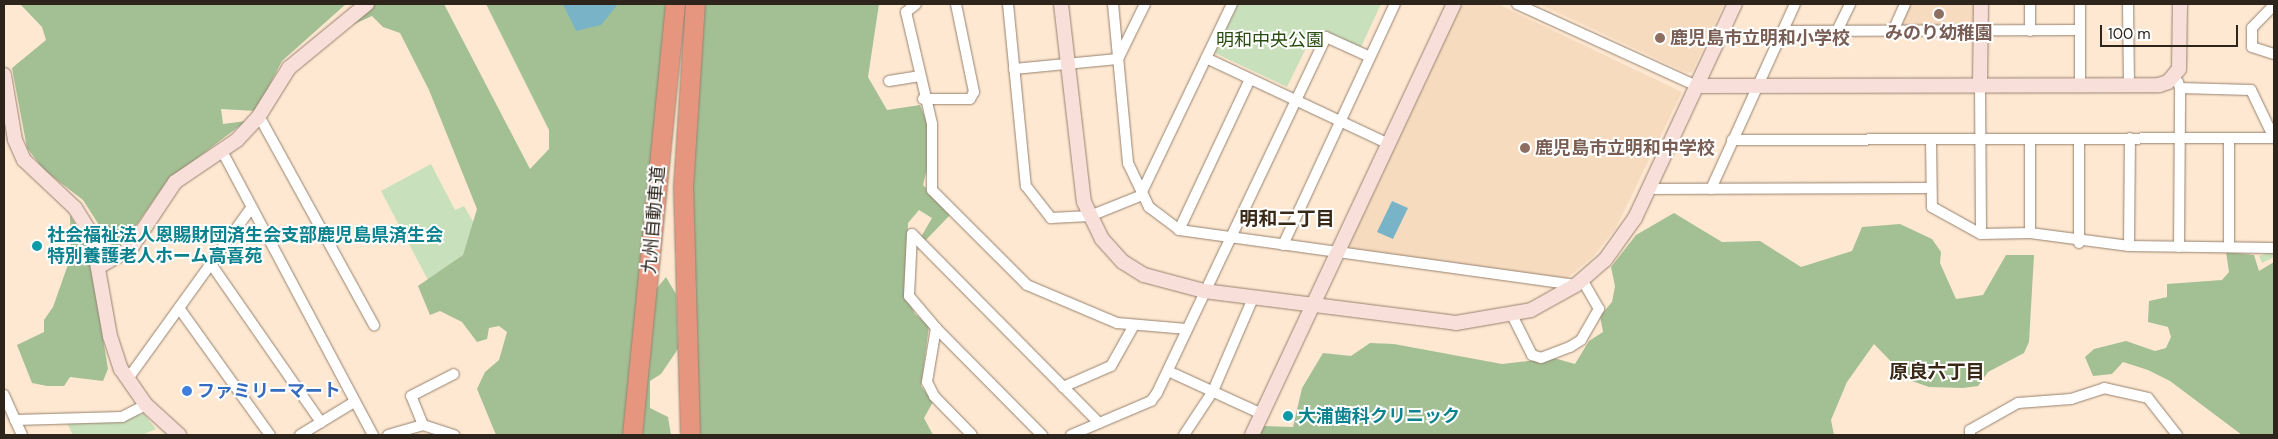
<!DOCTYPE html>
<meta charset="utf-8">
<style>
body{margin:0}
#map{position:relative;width:2278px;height:439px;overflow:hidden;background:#fee8d2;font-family:"DM Sans","Noto Sans JP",sans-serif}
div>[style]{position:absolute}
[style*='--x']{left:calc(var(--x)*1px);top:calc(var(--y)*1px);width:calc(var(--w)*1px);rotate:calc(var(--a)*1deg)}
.built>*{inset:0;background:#f7dbbf}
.green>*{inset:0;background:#c9e0bd}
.forest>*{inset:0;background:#a3bf94}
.water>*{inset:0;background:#79b3c8}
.roads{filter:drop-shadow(0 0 1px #96826e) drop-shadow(0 0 1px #96826e)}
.street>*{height:10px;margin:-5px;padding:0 5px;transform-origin:5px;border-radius:5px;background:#fff}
.secondary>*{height:14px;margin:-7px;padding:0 7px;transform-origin:7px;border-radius:7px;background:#f8dfd9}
.highway>*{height:19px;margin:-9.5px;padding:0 9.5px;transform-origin:9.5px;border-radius:9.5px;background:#e6957f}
.dots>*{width:14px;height:14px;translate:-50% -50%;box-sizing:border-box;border:2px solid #fff;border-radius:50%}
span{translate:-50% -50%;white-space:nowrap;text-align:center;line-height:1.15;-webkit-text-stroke:4px #fff;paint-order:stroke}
.education-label{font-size:18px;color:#785e54;font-weight:700}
.left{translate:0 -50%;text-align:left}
.park-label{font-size:18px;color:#294d11}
.street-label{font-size:18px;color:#2d251c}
.culture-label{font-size:18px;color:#0d838f;font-weight:700}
.shop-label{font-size:18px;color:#366cbe;font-weight:700}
.neighbourhood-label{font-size:19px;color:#3a2917;font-weight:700}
.frame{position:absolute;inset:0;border:5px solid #2d251c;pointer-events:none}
.scale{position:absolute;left:2100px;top:25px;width:138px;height:22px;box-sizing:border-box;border:2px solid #2d251c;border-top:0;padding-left:6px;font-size:15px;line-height:18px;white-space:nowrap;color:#2d251c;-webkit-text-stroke:4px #fff;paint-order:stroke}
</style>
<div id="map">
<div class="built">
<div style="clip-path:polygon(1462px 4px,1498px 4px,1682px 92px,1616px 228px,1593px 257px,1565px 280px,1352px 251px,1349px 246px)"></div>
<div style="clip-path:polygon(1539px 4px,1724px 4px,1692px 72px,1687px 73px)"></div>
<div style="clip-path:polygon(1909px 4px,1974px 4px,1974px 25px,1902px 27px)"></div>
</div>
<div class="green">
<div style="clip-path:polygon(1238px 4px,1381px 4px,1361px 47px,1315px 30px,1287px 87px,1215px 53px)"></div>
<div style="clip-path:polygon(431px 164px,455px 210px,464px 206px,474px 223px,463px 255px,429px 282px,381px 191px)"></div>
<div style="clip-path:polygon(2274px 251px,2274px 257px,2262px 263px,2259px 256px)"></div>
<div style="clip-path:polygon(144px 414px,156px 429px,142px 435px,73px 435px,66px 421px)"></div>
</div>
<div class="forest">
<div style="clip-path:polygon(4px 4px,346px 4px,282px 61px,256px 111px,221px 109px,223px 124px,246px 121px,167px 181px,121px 247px,113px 247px,83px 200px,44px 170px,27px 148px,12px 68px,46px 40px,42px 27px,21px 5px)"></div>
<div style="clip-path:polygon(374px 4px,444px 4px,530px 169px,549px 149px,549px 130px,486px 4px,667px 4px,624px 435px,496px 435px,477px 389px,485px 372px,499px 360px,507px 332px,499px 326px,489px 328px,487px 339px,477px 342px,462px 322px,440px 311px,430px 315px,418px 286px,463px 255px,477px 209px,429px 90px,400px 33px,383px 27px,372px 16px,339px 31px)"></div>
<div style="clip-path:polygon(701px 4px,879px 4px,868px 77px,887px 110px,920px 105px,929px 127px,929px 161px,923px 185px,951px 214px,925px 241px,921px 237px,932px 218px,919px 210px,908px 223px,905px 294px,915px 314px,929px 326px,921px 386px,933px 402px,924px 418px,933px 435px,698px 435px,691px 105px)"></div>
<div style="clip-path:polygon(1674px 213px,1722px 242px,1760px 241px,1801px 267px,1852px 251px,1862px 227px,1900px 224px,1932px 239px,1941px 252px,1940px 263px,1956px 299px,1983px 295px,2006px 255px,2034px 255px,2029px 342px,2024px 353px,1988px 372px,1978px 386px,1963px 388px,1929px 387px,1909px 380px,1874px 344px,1847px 382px,1831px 420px,1834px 435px,1257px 435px,1261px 426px,1293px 427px,1302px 388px,1323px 353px,1351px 356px,1370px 343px,1394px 344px,1502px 364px,1554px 358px,1575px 364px,1589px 341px,1603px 332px,1600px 316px,1612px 302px,1615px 286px,1611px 267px,1636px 235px)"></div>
<div style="clip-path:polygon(70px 215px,88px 246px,108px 369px,103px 381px,70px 377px,64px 386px,47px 386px,32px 383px,17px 345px,44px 332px,44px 320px,53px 307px,71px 256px)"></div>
<div style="clip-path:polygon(2226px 252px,2254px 255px,2259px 271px,2274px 262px,2274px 435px,2242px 435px,2170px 381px,2148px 370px,2123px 362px,2112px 374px,2093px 376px,2085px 357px,2094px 349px,2126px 341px,2155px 351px,2166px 348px,2171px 337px,2168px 327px,2148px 322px,2149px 301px,2167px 297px,2167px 284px,2222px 280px,2229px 272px)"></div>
<div style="clip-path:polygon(666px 277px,676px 294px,678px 349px,661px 374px,650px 381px,650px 408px,668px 417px,671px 435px,642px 435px,653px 293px)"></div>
</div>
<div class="water">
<div style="clip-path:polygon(563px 4px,618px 4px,601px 25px,576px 31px)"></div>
<div style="clip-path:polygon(1392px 201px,1408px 208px,1393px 239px,1377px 232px)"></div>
</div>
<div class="roads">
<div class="street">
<div style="--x:916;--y:4;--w:13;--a:141"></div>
<div style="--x:906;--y:12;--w:115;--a:76.9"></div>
<div style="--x:932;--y:124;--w:66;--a:90"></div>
<div style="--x:932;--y:190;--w:134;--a:45"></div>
<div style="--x:1027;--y:285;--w:98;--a:22.9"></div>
<div style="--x:1117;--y:323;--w:70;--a:4.9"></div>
<div style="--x:1008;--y:4;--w:183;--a:84.4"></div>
<div style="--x:1026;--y:186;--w:41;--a:52"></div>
<div style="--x:1051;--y:218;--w:39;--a:-3"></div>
<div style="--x:1090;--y:216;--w:54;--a:-21.8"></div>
<div style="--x:1140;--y:196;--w:213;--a:-64.4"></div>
<div style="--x:1113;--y:4;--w:160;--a:84.6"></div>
<div style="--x:1128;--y:163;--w:49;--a:64.5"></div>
<div style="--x:1149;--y:207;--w:38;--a:37"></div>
<div style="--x:1179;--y:230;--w:401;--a:7.9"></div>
<div style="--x:1517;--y:4;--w:198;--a:24.5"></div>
<div style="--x:2030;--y:4;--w:27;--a:90"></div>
<div style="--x:2080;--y:4;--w:80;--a:90"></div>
<div style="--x:2128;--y:4;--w:80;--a:89.3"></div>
<div style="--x:2274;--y:5;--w:32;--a:134"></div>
<div style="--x:2252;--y:28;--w:19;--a:90"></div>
<div style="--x:2252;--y:47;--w:23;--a:18"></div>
<div style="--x:1782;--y:31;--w:298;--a:-0.2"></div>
<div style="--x:1837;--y:31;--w:30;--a:-64"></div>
<div style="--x:1893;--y:31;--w:30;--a:-66"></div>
<div style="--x:1206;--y:58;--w:202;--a:25.2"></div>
<div style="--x:1014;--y:69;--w:104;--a:-5.5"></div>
<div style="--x:1118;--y:59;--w:61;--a:-63.9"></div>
<div style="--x:889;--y:81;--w:30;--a:-9"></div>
<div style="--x:2178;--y:82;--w:6;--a:72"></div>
<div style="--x:2180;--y:88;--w:71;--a:1.6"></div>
<div style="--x:2251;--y:90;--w:51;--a:64.4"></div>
<div style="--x:1980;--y:85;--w:149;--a:89.6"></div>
<div style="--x:923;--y:99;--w:47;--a:0"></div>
<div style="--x:970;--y:99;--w:8;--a:-60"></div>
<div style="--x:974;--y:92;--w:90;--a:-101.6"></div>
<div style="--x:259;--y:116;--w:239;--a:61.2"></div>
<div style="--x:2229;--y:138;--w:109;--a:90"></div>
<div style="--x:1931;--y:139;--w:68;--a:89.2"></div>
<div style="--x:1932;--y:207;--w:56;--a:28.9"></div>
<div style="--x:1981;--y:234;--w:49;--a:-1.2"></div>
<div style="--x:2030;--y:233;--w:100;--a:7.5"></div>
<div style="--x:2129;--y:246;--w:145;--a:0.8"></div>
<div style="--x:2079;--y:139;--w:104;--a:90"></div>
<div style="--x:1732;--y:140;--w:542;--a:-0.21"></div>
<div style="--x:222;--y:151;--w:322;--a:62"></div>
<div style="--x:1648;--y:189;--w:282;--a:-0.2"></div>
<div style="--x:1711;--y:189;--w:203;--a:-65.6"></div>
<div style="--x:1179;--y:230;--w:167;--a:-64.8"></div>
<div style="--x:2030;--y:233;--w:94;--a:-90"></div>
<div style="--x:912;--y:234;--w:266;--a:45.3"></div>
<div style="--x:912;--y:234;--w:62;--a:92.8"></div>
<div style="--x:909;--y:296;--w:42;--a:49.8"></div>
<div style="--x:936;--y:328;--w:55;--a:99.5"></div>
<div style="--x:927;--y:382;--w:16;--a:63"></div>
<div style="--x:934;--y:396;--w:54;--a:45.7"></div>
<div style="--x:1283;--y:245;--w:266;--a:-65.1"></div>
<div style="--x:2129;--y:246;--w:108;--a:-89.5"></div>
<div style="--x:2179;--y:247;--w:159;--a:-89.6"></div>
<div style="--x:211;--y:264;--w:193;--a:55.2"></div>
<div style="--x:179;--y:308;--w:156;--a:54.4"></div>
<div style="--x:1512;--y:315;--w:45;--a:63.4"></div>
<div style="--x:1532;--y:355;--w:9;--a:18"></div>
<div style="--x:1541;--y:358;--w:31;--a:-21"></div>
<div style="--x:1570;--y:347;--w:13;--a:-32"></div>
<div style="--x:1581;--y:340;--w:36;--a:-60"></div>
<div style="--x:1599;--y:309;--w:34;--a:-120"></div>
<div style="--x:936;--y:328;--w:151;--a:45.3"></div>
<div style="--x:1168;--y:371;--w:103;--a:24.6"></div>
<div style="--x:127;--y:380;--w:213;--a:-54.2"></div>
<div style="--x:1063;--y:387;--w:52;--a:-23.6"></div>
<div style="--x:1111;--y:366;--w:45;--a:-60.6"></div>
<div style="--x:4;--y:395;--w:44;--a:65.8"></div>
<div style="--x:15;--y:420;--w:107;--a:-1.6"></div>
<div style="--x:122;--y:417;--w:27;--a:-27"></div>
<div style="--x:423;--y:425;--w:31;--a:-112"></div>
<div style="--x:411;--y:396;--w:48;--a:-27.1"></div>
<div style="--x:300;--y:435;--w:63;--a:-31.4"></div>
<div style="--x:388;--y:435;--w:36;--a:-16"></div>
<div style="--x:423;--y:425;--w:33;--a:18"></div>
<div style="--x:1071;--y:435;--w:87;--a:-23"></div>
<div style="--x:1151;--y:401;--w:10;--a:-53"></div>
<div style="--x:1157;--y:393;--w:394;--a:-64.6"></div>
<div style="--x:1326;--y:37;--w:48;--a:24.4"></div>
<div style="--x:1184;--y:435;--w:53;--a:-56.6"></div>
<div style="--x:1213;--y:391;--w:101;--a:-66.7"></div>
<div style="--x:1970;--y:435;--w:5;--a:-90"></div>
<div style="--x:1970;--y:430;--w:55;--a:-29.4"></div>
<div style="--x:2018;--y:403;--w:53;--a:-4.3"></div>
<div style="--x:2071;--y:399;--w:35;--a:-18"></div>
<div style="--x:2104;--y:388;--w:45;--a:12.8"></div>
<div style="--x:2148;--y:398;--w:47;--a:51.9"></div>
</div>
<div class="secondary">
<div style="--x:1061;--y:4;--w:199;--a:83.4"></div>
<div style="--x:1084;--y:202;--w:41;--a:64.1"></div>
<div style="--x:1102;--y:239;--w:31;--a:48"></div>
<div style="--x:1123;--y:262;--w:25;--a:32"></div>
<div style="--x:1144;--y:275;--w:62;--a:14.9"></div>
<div style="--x:1204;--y:291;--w:254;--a:7.2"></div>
<div style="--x:1456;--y:323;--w:76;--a:-9.8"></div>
<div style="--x:1531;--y:310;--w:51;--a:-29.1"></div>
<div style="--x:1576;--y:285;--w:38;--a:-41"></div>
<div style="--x:1605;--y:260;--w:52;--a:-54.5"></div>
<div style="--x:1635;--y:218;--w:236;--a:-65"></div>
<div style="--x:4;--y:75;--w:66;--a:80.4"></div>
<div style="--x:15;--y:140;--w:22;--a:66"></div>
<div style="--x:24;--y:160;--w:70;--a:43.3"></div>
<div style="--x:75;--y:208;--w:32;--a:58"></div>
<div style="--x:92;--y:235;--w:103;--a:79.9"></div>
<div style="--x:110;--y:336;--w:35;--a:72"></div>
<div style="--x:121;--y:369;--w:44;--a:55.2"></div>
<div style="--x:146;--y:405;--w:45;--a:42.3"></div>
<div style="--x:1980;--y:85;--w:81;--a:-89.3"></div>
<div style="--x:1697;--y:86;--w:462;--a:-0.1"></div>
<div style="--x:2159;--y:85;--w:9;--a:-18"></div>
<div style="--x:2168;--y:82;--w:17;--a:-50"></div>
<div style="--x:2179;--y:69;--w:65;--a:-89.1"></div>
<div style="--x:100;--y:266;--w:36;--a:-30"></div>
<div style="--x:131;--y:248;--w:79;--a:-56.3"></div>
<div style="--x:175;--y:182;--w:75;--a:-34.1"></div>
<div style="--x:237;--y:140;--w:33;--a:-47"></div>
<div style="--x:259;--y:116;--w:57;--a:-58"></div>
<div style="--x:289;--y:68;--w:101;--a:-39.4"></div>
<div style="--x:1252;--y:435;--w:476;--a:-64.9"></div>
</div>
<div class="highway">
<div style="--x:632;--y:435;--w:433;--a:-84.3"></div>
<div style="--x:690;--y:435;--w:247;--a:-91.6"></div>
<div style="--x:683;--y:188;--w:184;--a:-86.3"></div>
</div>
</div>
<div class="dots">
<div style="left:1939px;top:14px;background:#8d6e63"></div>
<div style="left:1660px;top:38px;background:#8d6e63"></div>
<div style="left:1525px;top:148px;background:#8d6e63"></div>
<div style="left:37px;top:246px;background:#0f9aa8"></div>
<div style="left:187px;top:391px;background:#3f7fe0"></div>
<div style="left:1288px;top:416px;background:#0f9aa8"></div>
</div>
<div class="education-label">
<span style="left:1939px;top:33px">みのり幼稚園</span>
<span class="left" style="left:1670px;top:38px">鹿児島市立明和小学校</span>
<span class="left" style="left:1535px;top:148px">鹿児島市立明和中学校</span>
</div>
<div class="park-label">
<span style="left:1270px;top:40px">明和中央公園</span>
</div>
<div class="street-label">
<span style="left:654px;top:220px;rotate:-85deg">九州自動車道</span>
</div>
<div class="culture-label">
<span class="left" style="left:47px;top:246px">社会福祉法人恩賜財団済生会支部鹿児島県済生会<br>特別養護老人ホーム高喜苑</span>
<span class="left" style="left:1298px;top:416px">大浦歯科クリニック</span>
</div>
<div class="shop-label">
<span class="left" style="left:197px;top:391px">ファミリーマート</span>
</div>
<div class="neighbourhood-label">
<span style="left:1287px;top:219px">明和二丁目</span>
<span style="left:1937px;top:372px">原良六丁目</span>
</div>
<div class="frame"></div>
<div class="scale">100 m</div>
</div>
